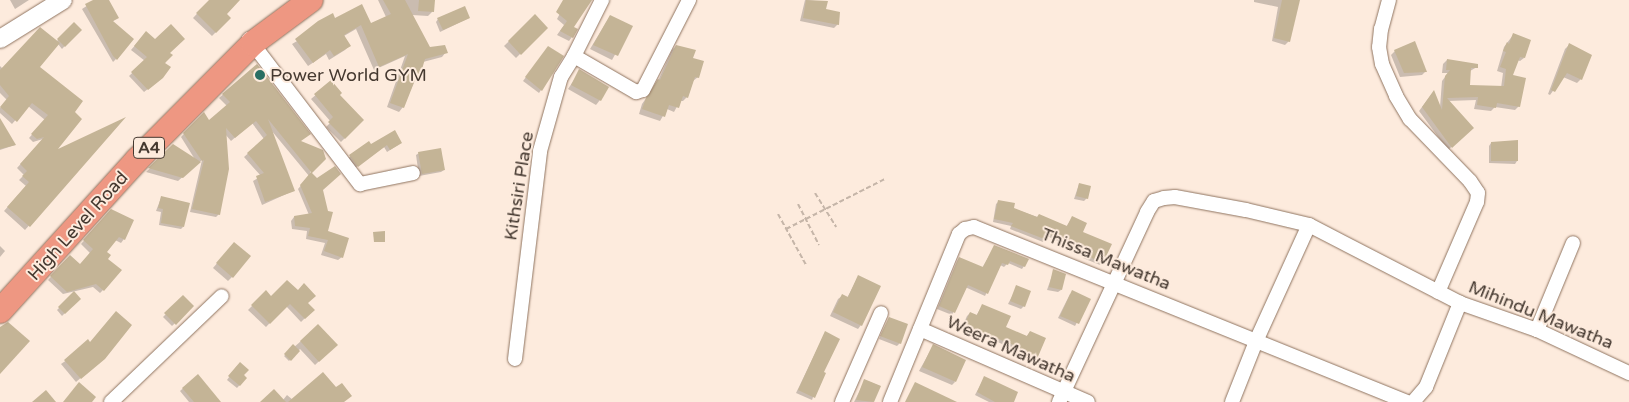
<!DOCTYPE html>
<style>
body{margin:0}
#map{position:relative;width:1629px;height:402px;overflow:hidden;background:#fdebdd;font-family:"Varela Round",sans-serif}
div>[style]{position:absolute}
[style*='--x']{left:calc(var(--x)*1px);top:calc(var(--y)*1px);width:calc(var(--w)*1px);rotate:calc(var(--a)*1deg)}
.shadow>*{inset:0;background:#0003}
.building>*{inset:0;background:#c4b496}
.path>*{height:2px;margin-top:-1px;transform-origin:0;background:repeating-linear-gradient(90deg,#c5b5a8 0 5px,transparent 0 7.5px)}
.roads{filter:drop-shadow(0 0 1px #8f7460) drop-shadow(0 0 1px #8f7460)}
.minor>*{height:14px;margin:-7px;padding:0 7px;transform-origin:7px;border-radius:7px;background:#fff}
.tertiary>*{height:18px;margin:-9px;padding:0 9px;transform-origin:9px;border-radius:9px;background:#fff}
.trunk>*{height:24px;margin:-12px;padding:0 12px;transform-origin:12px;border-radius:12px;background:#ee9782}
.dots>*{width:14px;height:14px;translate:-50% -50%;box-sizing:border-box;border:2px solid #fdebdd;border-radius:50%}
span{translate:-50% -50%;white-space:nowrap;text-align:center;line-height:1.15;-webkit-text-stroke:4px #fdebdd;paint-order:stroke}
.shield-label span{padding:1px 4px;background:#fdebdd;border:1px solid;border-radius:4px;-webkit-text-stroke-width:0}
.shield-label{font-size:16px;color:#453930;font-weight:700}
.poi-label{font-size:18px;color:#453930}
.left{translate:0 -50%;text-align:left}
.street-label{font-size:18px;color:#453930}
</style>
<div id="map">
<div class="shadow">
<div style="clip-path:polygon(10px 0,29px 0,15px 9px)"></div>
<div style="clip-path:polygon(96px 0,108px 0,117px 18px,112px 22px,116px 59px,113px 62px,82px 9px)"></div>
<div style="clip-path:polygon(210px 0,238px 0,225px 14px,230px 18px,212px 36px,193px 18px)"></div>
<div style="clip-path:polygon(378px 0,433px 0,432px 12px,428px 16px,412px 15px,430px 49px,446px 52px,442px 57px,423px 62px,403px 107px,399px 112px,387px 107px,405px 56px,374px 70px,356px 29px,344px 36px,349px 46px,345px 50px,329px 60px,326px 54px,308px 66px,292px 44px,335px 19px,370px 24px,386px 17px)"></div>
<div style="clip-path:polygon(567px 0,591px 0,572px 28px,572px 37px,569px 41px,557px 35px,564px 25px,557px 19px)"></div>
<div style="clip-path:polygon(805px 0,826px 2px,824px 10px,838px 24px,834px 28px,800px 21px)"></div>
<div style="clip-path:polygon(1254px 0,1298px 0,1289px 41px,1285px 45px,1272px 41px,1278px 7px,1254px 2px)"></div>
<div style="clip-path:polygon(535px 16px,546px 28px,516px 58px,504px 46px)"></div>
<div style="clip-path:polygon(610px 16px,631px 26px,612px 60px,590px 49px)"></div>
<div style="clip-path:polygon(469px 18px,440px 32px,436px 22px,438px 19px)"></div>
<div style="clip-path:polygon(74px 24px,80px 30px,62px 49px,58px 44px,39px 67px,73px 112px,54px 152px,122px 121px,25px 230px,4px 211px,26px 186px,19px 180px,24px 175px,17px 168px,43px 139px,33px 142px,29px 138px,45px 120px,28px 106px,12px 124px,0 113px,0 108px,7px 100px,0 93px,0 66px,2px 68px,56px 42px)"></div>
<div style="clip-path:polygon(1513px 35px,1524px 58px,1520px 61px,1517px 60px,1512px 75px,1519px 106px,1515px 110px,1495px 107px,1491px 111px,1474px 109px,1476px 100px,1448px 101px,1472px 128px,1448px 150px,1419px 111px,1431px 95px,1440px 107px,1442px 81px,1448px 73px,1442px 73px,1443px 64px,1447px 60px,1477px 67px,1470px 71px,1469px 87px,1501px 88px,1503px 73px,1497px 71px,1504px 47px)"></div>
<div style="clip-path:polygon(143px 36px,169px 53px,158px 81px,144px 92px,129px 76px,145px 61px,131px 50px)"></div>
<div style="clip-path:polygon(1569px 45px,1581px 79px,1577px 83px,1563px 77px,1550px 95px,1548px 94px,1565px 49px)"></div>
<div style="clip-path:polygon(676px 46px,692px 59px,698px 77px,693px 81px,687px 97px,683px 101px,680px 101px,674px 112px,667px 109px,660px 121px,639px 114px,642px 104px,658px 81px,672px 50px)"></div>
<div style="clip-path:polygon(546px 50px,541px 90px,539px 93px,523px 81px)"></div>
<div style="clip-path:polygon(1395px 51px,1426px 71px,1422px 75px,1400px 77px,1391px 55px)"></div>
<div style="clip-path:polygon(257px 66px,300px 141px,324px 159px,310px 172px,321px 190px,326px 232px,342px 257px,338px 260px,321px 255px,325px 243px,306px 239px,307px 231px,292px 229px,291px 221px,294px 217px,309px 215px,298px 189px,309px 176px,271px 130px,293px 191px,262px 205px,253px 181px,261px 176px,244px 157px,264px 139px,252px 123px,231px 141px,225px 134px,219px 214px,216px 217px,190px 212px,202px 160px,178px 181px,146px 172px,173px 146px,196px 161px,181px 137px,203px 114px,208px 122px,227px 106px,219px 98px)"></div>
<div style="clip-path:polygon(580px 71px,600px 100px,596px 105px,568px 89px)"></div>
<div style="clip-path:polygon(331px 82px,338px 95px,363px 120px,341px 142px,326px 127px,331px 122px,311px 99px)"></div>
<div style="clip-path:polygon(0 123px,15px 145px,0 150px)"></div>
<div style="clip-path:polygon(394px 132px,398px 145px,387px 152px,384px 147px,355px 168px,347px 159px,369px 143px,371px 145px)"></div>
<div style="clip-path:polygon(1491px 143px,1517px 161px,1515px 164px,1489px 163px,1489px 146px)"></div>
<div style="clip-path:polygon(419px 153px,444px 170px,441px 172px,419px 176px,416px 155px)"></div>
<div style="clip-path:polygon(1079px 184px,1087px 198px,1084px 201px,1074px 199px)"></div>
<div style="clip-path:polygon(161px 198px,183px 227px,181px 229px,159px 225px,161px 212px,156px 211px)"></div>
<div style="clip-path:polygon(999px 201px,1012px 208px,1066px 227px,1072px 218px,1102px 262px,1100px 265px,1083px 258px,1085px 254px,1047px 236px,1043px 242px,1010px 229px,1011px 226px,993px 222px,996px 204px)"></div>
<div style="clip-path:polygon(111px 211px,124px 239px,121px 243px,115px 240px,105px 252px,107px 259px,103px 290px,100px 293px,93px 287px,63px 294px,48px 280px,70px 256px,80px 266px,90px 253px,81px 244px)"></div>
<div style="clip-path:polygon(0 246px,5px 251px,0 257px)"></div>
<div style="clip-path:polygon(995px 246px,1024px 266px,1022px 269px,1008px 263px,1004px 267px,1000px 265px,985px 296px,965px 287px,952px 315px,937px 309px,957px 261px,959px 258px,982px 268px)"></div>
<div style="clip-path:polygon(230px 248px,232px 277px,228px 281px,213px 268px)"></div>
<div style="clip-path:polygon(1054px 270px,1061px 290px,1058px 292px,1047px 290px)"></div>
<div style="clip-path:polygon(858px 277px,861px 325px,858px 329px,830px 316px,838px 299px,842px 296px,847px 298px)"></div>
<div style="clip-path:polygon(1017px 287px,1024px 306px,1021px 309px,1008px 304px)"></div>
<div style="clip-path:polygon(266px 292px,271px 298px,307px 303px,313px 310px,301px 322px,286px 306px,266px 327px,248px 310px)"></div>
<div style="clip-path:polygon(74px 293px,79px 299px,62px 316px,57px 310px)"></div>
<div style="clip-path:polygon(1070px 294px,1089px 300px,1075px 326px,1058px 318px)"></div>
<div style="clip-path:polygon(183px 297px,193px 306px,172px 326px,163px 317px)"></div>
<div style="clip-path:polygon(982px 306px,1004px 328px,1026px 337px,1030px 332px,1036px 358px,1033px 361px,1013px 352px,1014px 349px,962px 327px,967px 316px,970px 313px,976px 316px)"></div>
<div style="clip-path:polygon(889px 318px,900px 343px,897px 346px,879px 339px)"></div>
<div style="clip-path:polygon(318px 326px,336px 345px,315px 365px,300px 349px,289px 361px,284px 356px)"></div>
<div style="clip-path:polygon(825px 333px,822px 372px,812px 400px,796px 393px)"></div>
<div style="clip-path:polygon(90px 344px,99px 362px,76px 382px,61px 364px)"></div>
<div style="clip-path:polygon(933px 346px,955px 382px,952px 385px,919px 371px)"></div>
<div style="clip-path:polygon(237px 366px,246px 378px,237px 388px,227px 380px)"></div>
<div style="clip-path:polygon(197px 376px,206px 402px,189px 402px,180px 391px)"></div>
<div style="clip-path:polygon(984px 378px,1012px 402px,989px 402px,975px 395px)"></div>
<div style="clip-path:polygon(865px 380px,880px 386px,873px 402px,854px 402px)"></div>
<div style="clip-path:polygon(287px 395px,293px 400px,343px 402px,262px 402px,283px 400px)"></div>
</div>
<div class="building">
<div style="clip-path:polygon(93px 0,109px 0,119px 18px,113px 21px,134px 39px,117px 60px,113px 56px,85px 4px)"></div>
<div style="clip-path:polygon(209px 0,240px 0,227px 14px,231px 18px,216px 33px,196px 13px)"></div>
<div style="clip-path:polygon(383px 0,405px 0,430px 47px,445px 45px,448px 53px,425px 59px,420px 76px,417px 75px,404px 108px,390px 103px,408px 54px,379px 67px,361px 25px,344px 35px,351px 46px,334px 56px,330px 50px,313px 63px,295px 39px,318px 21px,333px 13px,335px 18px,362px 4px,371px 23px,391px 14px)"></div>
<div style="clip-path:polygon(419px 0,435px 0,434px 12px,418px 11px)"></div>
<div style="clip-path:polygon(563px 0,592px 0,574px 27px,578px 29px,573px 38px,560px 31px,567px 21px,556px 12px)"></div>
<div style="clip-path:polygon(806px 0,828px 1px,826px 9px,840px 12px,839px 25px,803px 18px)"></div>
<div style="clip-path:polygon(1282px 0,1300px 0,1290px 42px,1274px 38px)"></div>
<div style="clip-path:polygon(465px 6px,470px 18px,443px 30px,437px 18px)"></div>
<div style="clip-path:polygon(535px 14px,548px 28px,521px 55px,508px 41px)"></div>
<div style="clip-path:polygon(610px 15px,633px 26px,618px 56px,593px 45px)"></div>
<div style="clip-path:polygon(74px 22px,82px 30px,65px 47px,57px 39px)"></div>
<div style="clip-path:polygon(171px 24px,185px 39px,170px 53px,173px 55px,165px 63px,171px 67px,163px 78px,148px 90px,131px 72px,147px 57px,134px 46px,146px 31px,155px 39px)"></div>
<div style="clip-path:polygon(40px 27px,60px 43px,40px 67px,83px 101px,75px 112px,82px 119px,58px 149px,126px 117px,30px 227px,7px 207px,29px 182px,22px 176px,27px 171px,20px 164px,44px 137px,37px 139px,31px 134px,48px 115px,32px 103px,17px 122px,0 107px,9px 96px,0 85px,0 70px)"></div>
<div style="clip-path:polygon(1513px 33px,1531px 40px,1525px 58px,1520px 57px,1513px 75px,1526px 78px,1520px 107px,1497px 103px,1496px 108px,1477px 105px,1478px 97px,1447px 98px,1474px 128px,1452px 148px,1422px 107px,1434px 90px,1442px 110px,1445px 76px,1450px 70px,1446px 70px,1447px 59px,1478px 64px,1478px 68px,1471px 68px,1470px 85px,1504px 86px,1506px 69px,1500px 67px,1506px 52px,1503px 51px,1507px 42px,1509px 44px)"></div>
<div style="clip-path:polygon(1415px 41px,1427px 72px,1404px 73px,1394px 50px)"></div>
<div style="clip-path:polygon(1569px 43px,1592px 55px,1582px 80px,1567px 73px,1555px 92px,1551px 90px)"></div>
<div style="clip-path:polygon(676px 45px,696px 50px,693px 58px,704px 61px,699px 78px,695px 77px,688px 98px,683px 96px,679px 108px,669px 105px,665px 117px,642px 109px,646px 98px,658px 79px,660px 80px)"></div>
<div style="clip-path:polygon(548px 46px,564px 56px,542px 91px,525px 77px)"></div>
<div style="clip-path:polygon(257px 64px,311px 134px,301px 141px,323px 150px,326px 159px,312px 173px,317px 178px,335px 166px,341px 174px,323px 190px,328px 211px,333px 212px,328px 231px,349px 238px,343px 258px,324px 251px,328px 240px,308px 236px,310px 228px,295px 226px,294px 216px,312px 213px,300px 185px,311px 172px,268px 119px,295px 191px,265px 202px,256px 176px,264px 173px,247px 153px,267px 135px,256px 121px,235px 138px,226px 128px,229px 169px,220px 215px,192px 209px,204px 160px,202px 161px,183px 133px,204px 112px,209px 120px,230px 102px,222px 94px)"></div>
<div style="clip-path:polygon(579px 69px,609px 87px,601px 101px,571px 85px)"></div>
<div style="clip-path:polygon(331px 80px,342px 93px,340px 95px,364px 120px,345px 139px,328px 122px,333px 117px,314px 94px)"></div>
<div style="clip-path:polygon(0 118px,16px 145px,0 149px)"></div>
<div style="clip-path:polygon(395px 130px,402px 143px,390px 150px,387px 145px,358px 167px,349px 155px,369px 141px,371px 144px)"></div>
<div style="clip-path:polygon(1518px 140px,1518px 161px,1491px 161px,1491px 142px)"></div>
<div style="clip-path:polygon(173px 144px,201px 162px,183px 178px,148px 168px)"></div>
<div style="clip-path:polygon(441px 148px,445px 170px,422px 174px,418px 152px)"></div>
<div style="clip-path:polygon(1079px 183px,1091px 186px,1088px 199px,1076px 196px)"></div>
<div style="clip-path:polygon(161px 196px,190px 203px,184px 227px,161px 223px,163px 209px,158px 208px)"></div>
<div style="clip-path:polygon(998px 200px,1015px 203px,1014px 208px,1037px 217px,1039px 214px,1067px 226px,1072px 216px,1087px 223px,1083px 232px,1112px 244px,1103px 263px,1085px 255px,1087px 251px,1049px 234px,1047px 240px,1011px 226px,1013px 223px,994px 219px)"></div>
<div style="clip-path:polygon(111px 209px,134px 220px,125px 240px,119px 237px,107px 252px,111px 255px,108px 259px,122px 270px,104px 291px,96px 284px,67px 292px,50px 276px,70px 255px,80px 264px,93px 249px,83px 240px)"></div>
<div style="clip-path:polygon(385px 231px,385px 242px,374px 242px,373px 232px)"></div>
<div style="clip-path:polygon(234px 242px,251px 256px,233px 278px,216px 263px)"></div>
<div style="clip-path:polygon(994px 245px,1029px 259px,1025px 267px,1010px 261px,1008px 265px,1002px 263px,988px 294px,968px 285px,955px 313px,939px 306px,959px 257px,983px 267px)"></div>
<div style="clip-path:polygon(1053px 269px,1066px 274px,1062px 290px,1049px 287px)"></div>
<div style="clip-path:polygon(858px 275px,881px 286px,862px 326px,833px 312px,842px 294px,848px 297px)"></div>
<div style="clip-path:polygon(287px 280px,298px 290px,304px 283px,316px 296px,308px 303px,315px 310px,305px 319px,290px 304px,270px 324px,251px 305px,266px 290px,271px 296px)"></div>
<div style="clip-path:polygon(1016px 285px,1031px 291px,1025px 307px,1010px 301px)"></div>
<div style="clip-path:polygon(1072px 290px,1091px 299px,1079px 324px,1060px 316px)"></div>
<div style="clip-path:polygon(74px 291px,81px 299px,65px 314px,58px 307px)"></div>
<div style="clip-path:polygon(183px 295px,194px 306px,176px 325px,164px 313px)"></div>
<div style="clip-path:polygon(982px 304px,1011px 316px,1006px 327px,1027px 336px,1030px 331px,1046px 338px,1037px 359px,1014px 350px,1016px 346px,964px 325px,970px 312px,977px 315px)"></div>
<div style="clip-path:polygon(116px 311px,132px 325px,105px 359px,81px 379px,64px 360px,88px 339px,90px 342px)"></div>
<div style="clip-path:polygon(889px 317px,908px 324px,901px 344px,880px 336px)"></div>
<div style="clip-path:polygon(8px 322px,30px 341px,0 374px,0 327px)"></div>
<div style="clip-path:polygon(318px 324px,338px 345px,319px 362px,300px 341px)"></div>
<div style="clip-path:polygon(825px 331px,840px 339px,824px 372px,826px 373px,815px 398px,798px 390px)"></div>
<div style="clip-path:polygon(293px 344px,300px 351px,291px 361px,284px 354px)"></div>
<div style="clip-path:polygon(933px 344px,966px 360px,956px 382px,922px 367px)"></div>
<div style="clip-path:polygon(240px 362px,249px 370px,244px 375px,247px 378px,240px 386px,228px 376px)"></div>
<div style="clip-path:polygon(323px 372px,336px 387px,342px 383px,352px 396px,344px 402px,288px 402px)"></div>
<div style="clip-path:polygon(198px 374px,221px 402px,194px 402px,182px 388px)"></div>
<div style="clip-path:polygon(984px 376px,1018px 392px,1014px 402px,995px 402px,977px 392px)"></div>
<div style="clip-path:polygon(864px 379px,881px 386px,874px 402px,856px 400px)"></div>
<div style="clip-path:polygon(79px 382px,96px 397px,92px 402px,63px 402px)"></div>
<div style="clip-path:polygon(915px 382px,957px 402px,905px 402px)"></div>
<div style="clip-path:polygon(274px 389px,286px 402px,260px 402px)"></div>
<div style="clip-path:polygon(46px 390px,56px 402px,32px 402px)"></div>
</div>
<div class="path">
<div style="--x:815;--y:193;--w:40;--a:58"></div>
<div style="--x:798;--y:204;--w:46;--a:62.9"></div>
<div style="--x:778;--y:214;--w:58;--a:61.2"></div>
<div style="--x:786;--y:229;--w:111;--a:-26.8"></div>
</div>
<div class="roads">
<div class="minor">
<div style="--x:1389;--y:0;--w:30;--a:105"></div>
<div style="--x:1381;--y:29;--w:18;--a:96"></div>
<div style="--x:1379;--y:47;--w:17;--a:80"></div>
<div style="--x:1382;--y:64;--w:35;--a:66"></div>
<div style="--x:1396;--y:96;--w:27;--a:59"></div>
<div style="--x:1410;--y:119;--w:86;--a:45.9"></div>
<div style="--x:1470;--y:181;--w:14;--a:56"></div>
<div style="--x:1478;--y:193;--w:9;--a:96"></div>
<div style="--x:1477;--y:202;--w:98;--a:113.4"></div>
<div style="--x:249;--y:39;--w:183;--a:52.6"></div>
<div style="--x:360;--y:184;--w:54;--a:-11.7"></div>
<div style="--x:574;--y:56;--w:72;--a:30.1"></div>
<div style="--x:636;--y:92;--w:7;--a:-16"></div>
<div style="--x:643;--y:90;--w:101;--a:-62.9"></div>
<div style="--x:920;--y:329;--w:183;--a:23.5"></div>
<div style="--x:1537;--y:330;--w:94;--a:-67.5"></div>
<div style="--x:515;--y:359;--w:209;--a:-83.1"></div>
<div style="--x:540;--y:151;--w:77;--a:-74.2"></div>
<div style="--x:561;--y:77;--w:25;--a:-58"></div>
<div style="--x:574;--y:56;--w:63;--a:-63.4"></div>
<div style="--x:111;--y:402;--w:153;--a:-43.7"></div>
<div style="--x:842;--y:402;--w:97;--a:-66.3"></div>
<div style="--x:890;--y:402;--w:182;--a:-67.7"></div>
<div style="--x:959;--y:234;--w:8;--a:-40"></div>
<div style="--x:965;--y:229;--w:9;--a:-13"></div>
<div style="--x:974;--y:227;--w:467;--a:22"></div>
<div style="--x:1059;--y:402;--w:209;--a:-65.1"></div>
<div style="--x:1147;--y:212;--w:13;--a:-58"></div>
<div style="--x:1154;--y:201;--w:10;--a:-17"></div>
<div style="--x:1164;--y:198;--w:11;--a:-5"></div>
<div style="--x:1175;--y:197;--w:72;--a:10.4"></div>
<div style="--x:1246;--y:210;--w:65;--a:13.4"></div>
<div style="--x:1309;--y:225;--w:170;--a:27.3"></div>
<div style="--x:1460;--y:303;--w:82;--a:19.3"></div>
<div style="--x:1537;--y:330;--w:102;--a:25.1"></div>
<div style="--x:1232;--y:402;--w:68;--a:-68.4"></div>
<div style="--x:1257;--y:339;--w:125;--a:-65.5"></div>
<div style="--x:1413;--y:402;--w:20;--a:-49"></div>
<div style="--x:1426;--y:387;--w:91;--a:-68"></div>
</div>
<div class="tertiary">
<div style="--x:0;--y:39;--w:74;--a:-31.8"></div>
</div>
<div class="trunk">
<div style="--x:0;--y:311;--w:204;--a:-47.8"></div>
<div style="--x:137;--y:160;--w:165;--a:-45.2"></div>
<div style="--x:253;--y:43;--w:72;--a:-36.6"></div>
</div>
</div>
<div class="dots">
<div style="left:260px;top:75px;background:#296f64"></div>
</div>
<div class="shield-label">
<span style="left:149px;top:148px">A4</span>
</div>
<div class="poi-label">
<span class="left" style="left:270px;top:75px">Power World GYM</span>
</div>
<div class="street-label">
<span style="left:519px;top:186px;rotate:-81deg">Kithsiri Place</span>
<span style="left:78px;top:226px;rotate:-48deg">High Level Road</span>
<span style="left:1106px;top:259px;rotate:22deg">Thissa Mawatha</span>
<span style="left:1541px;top:315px;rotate:22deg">Mihindu Mawatha</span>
<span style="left:1011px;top:349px;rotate:24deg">Weera Mawatha</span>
</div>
</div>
